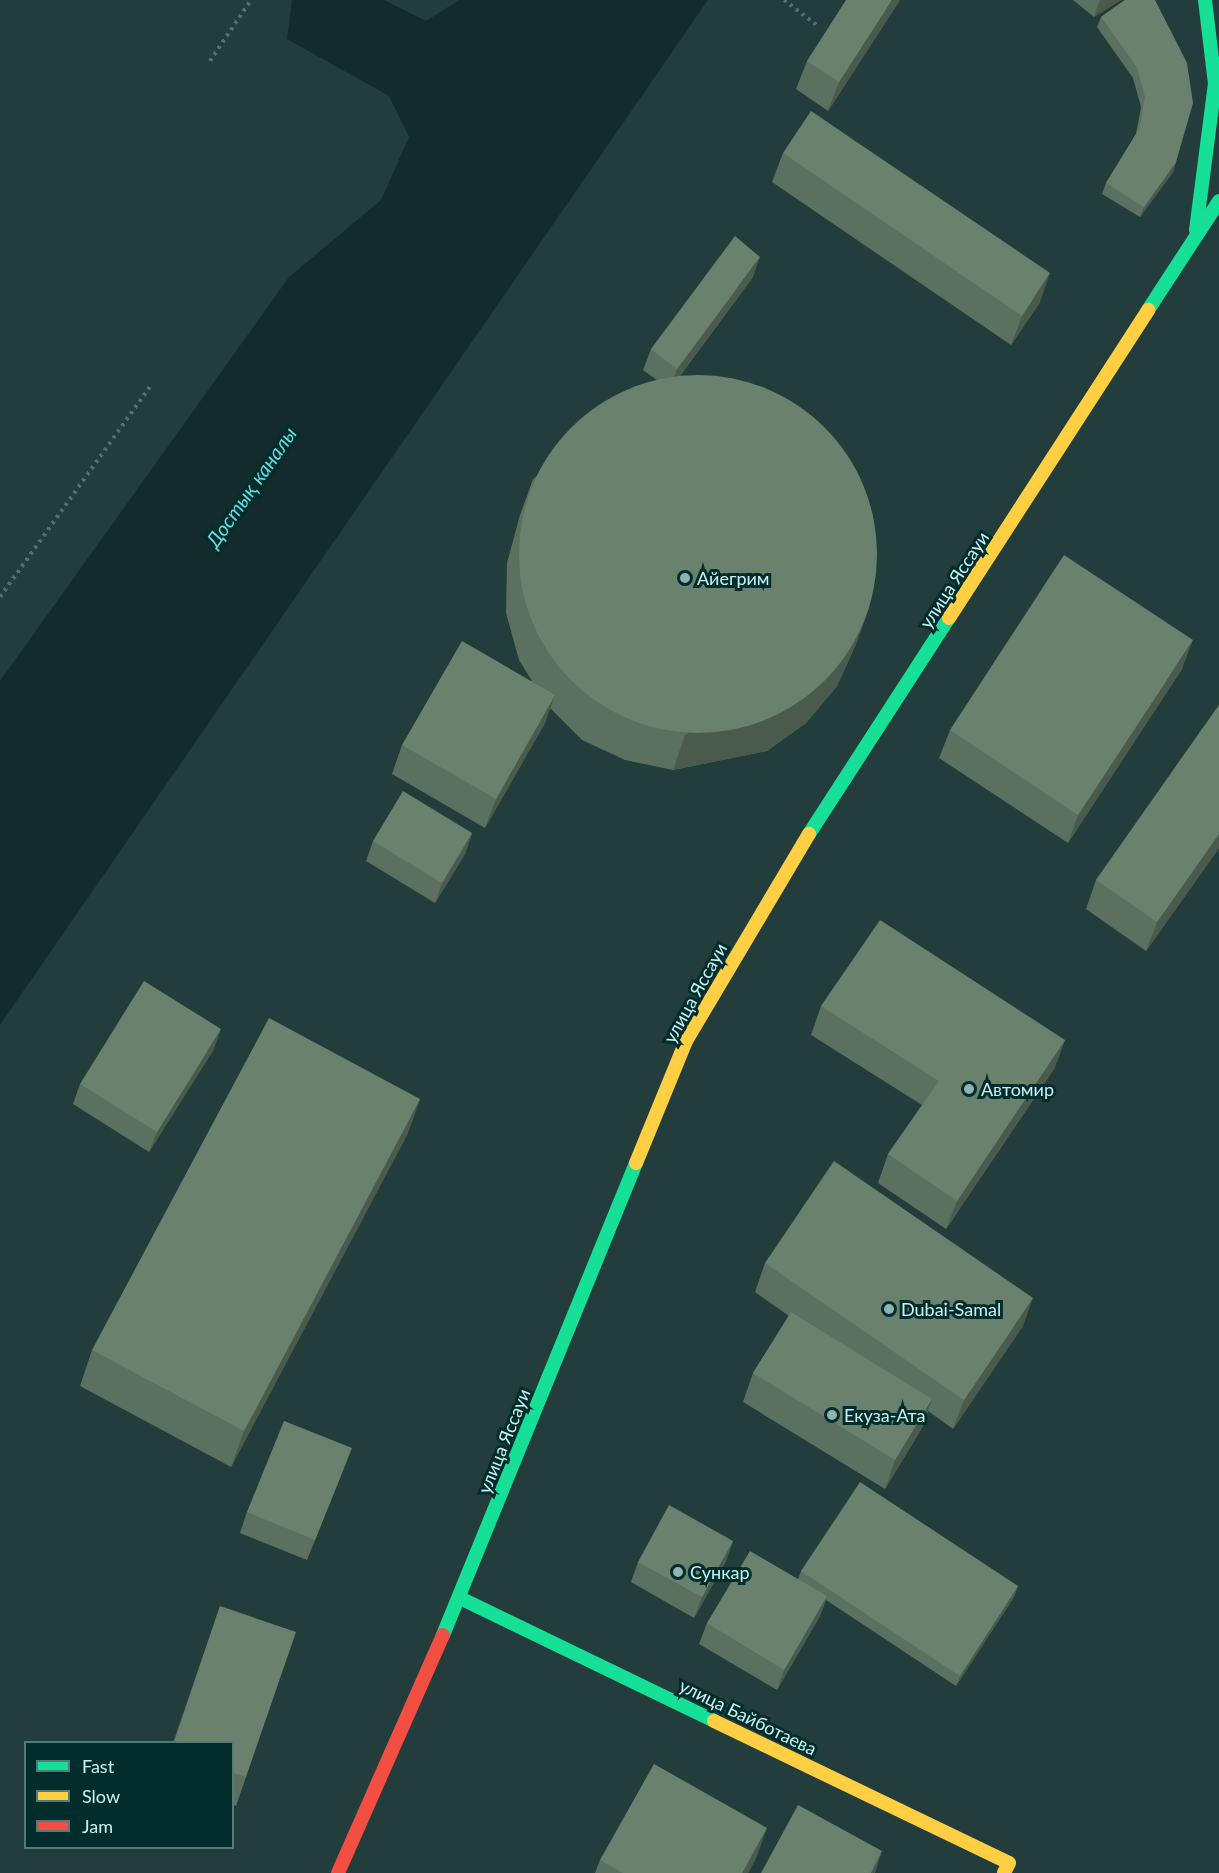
<!DOCTYPE html>
<meta charset="utf-8">
<style>
body{margin:0}
#map{position:relative;width:1219px;height:1873px;overflow:hidden;background:#223d3c;font-family:Lato,sans-serif}
div>[style]{position:absolute}
[style*='--x']{left:calc(var(--x)*1px);top:calc(var(--y)*1px);width:calc(var(--w)*1px);rotate:calc(var(--a)*1deg)}
.water>*{inset:0;background:#132c2b}
.path>*{height:4px;margin-top:-2px;transform-origin:0;background:repeating-linear-gradient(90deg,#536e6d 0 3px,transparent 0 7.5px)}
.fast>*{height:14px;margin:-7px;padding:0 7px;transform-origin:7px;border-radius:7px;background:#16e098}
.slow>*{height:14px;margin:-7px;padding:0 7px;transform-origin:7px;border-radius:7px;background:#ffcf43}
.jam>*{height:14px;margin:-7px;padding:0 7px;transform-origin:7px;border-radius:7px;background:#f24e42}
.wall>*{inset:0;background:#5b705e}
.shaded-wall>*{inset:0;background:#4a5b4c}
.building>*{inset:0;background:#6a826d}
.round{border-radius:50%}
.dots>*{width:16px;height:16px;translate:-50% -50%;box-sizing:border-box;border:3px solid #032d2c;border-radius:50%}
span{translate:-50% -50%;white-space:nowrap;text-align:center;line-height:1.15;-webkit-text-stroke:6px #032d2c;paint-order:stroke}
.poi-label{font-size:18px;color:#c8f2f0}
.left{translate:0 -50%;text-align:left}
.street-label{font-size:18px;color:#c8f2f0}
.water-label{font-size:20px;color:#63dfdd;font-style:italic}
.legend{position:absolute;left:24px;top:1741px;width:210px;height:108px;box-sizing:border-box;background:#032d2c;border:2px solid #527c7a;margin:0;padding:8px 10px;list-style:none;font-size:18px;color:#c8f2f0}
.legend li{display:flex;align-items:center;gap:12px;height:30px}
.legend b{width:30px;border:2px solid #527c7a}
</style>
<div id="map">
<div class="water">
<div style="clip-path:polygon(292px 0,384px 0,426px 21px,459px 0,708px 0,0 1025px,0 681px,289px 277px,381px 200px,409px 137px,389px 96px,287px 39px)"></div>
</div>
<div class="path">
<div style="--x:784;--y:0;--w:43;--a:37.4"></div>
<div style="--x:210;--y:61;--w:73;--a:-56.1"></div>
<div style="--x:0;--y:597;--w:258;--a:-54.5"></div>
</div>
<div class="fast">
<div style="--x:1196;--y:230;--w:147;--a:-82.6"></div>
<div style="--x:1215;--y:84;--w:85;--a:-96.8"></div>
<div style="--x:1148;--y:310;--w:130;--a:-56.9"></div>
<div style="--x:809;--y:834;--w:257;--a:-57.1"></div>
<div style="--x:460;--y:1598;--w:282;--a:25.8"></div>
<div style="--x:443;--y:1635;--w:510;--a:-67.76"></div>
</div>
<div class="slow">
<div style="--x:949;--y:618;--w:367;--a:-57.1"></div>
<div style="--x:636;--y:1163;--w:132;--a:-67.7"></div>
<div style="--x:686;--y:1041;--w:241;--a:-59.3"></div>
<div style="--x:714;--y:1721;--w:327;--a:25.7"></div>
<div style="--x:1009;--y:1863;--w:11;--a:117"></div>
</div>
<div class="jam">
<div style="--x:338;--y:1873;--w:260;--a:-66.2"></div>
</div>
<div class="wall">
<div style="clip-path:polygon(900px 0,828px 111px,796px 89px,807px 61px)"></div>
<div style="clip-path:polygon(1073px 0,1121px 0,1094px 17px)"></div>
<div style="clip-path:polygon(1125px 0,1176px 162px,1173px 172px,1140px 217px,1102px 194px,1106px 183px,1136px 134px,1141px 107px,1133px 78px,1097px 27px,1101px 17px)"></div>
<div style="clip-path:polygon(783px 153px,1040px 302px,1011px 345px,772px 182px)"></div>
<div style="clip-path:polygon(753px 277px,680px 376px,857px 642px,837px 686px,806px 723px,767px 751px,673px 770px,625px 760px,582px 740px,550px 708px,545px 723px,485px 828px,392px 774px,402px 745px,532px 681px,519px 660px,506px 613px,507px 563px,520px 515px,533px 479px,657px 380px,643px 370px,651px 349px)"></div>
<div style="clip-path:polygon(1182px 669px,1068px 843px,939px 758px,950px 730px)"></div>
<div style="clip-path:polygon(1219px 705px,1219px 848px,1146px 951px,1086px 909px,1096px 880px)"></div>
<div style="clip-path:polygon(472px 833px,465px 854px,435px 903px,366px 861px,373px 841px)"></div>
<div style="clip-path:polygon(821px 1006px,1065px 1040px,1054px 1069px,946px 1229px,878px 1183px,888px 1154px,922px 1105px,811px 1035px)"></div>
<div style="clip-path:polygon(214px 1049px,149px 1152px,73px 1104px,80px 1084px)"></div>
<div style="clip-path:polygon(420px 1099px,407px 1135px,231px 1467px,80px 1386px,92px 1350px)"></div>
<div style="clip-path:polygon(765px 1263px,1023px 1326px,953px 1429px,928px 1411px,922px 1428px,885px 1489px,743px 1402px,753px 1373px,789px 1316px,755px 1292px)"></div>
<div style="clip-path:polygon(344px 1468px,307px 1560px,240px 1533px,247px 1512px)"></div>
<div style="clip-path:polygon(733px 1541px,726px 1561px,694px 1618px,631px 1582px,638px 1562px)"></div>
<div style="clip-path:polygon(801px 1571px,1018px 1586px,1014px 1597px,956px 1686px,826px 1600px,820px 1616px,777px 1690px,699px 1644px,707px 1623px,798px 1579px)"></div>
<div style="clip-path:polygon(220px 1606px,246px 1777px,236px 1806px,232px 1805px,232px 1743px,173px 1743px)"></div>
<div style="clip-path:polygon(757px 1856px,748px 1873px,595px 1873px,600px 1860px)"></div>
</div>
<div class="shaded-wall">
<div style="clip-path:polygon(892px 0,900px 0,828px 111px,839px 82px)"></div>
<div style="clip-path:polygon(1100px 0,1121px 0,1094px 17px)"></div>
<div style="clip-path:polygon(1176px 162px,1173px 172px,1140px 217px,1144px 207px)"></div>
<div style="clip-path:polygon(760px 257px,753px 277px,670px 389px,677px 369px)"></div>
<div style="clip-path:polygon(1050px 273px,1040px 302px,1011px 345px,1022px 316px)"></div>
<div style="clip-path:polygon(870px 606px,857px 642px,837px 686px,806px 723px,767px 751px,673px 770px,685px 735px)"></div>
<div style="clip-path:polygon(1193px 640px,1182px 669px,1068px 843px,1078px 815px)"></div>
<div style="clip-path:polygon(555px 695px,545px 723px,485px 828px,496px 799px)"></div>
<div style="clip-path:polygon(472px 833px,465px 854px,435px 903px,442px 883px)"></div>
<div style="clip-path:polygon(1219px 834px,1219px 848px,1146px 951px,1157px 922px)"></div>
<div style="clip-path:polygon(221px 1029px,214px 1049px,149px 1152px,157px 1132px)"></div>
<div style="clip-path:polygon(1065px 1040px,1054px 1069px,946px 1229px,957px 1201px)"></div>
<div style="clip-path:polygon(420px 1099px,407px 1135px,231px 1467px,244px 1431px)"></div>
<div style="clip-path:polygon(1033px 1298px,1023px 1326px,953px 1429px,964px 1400px)"></div>
<div style="clip-path:polygon(932px 1399px,922px 1428px,885px 1489px,895px 1460px)"></div>
<div style="clip-path:polygon(733px 1541px,726px 1561px,694px 1618px,702px 1597px)"></div>
<div style="clip-path:polygon(1018px 1586px,1014px 1597px,956px 1686px,960px 1676px)"></div>
<div style="clip-path:polygon(827px 1596px,820px 1616px,777px 1690px,784px 1670px)"></div>
<div style="clip-path:polygon(767px 1828px,757px 1856px,748px 1873px,742px 1873px)"></div>
<div style="clip-path:polygon(882px 1851px,875px 1873px,871px 1873px)"></div>
</div>
<div class="building">
<div style="clip-path:polygon(846px 0,892px 0,839px 82px,807px 61px)"></div>
<div style="clip-path:polygon(1125px 0,1155px 0,1187px 63px,1193px 103px,1176px 162px,1144px 207px,1106px 183px,1139px 129px,1145px 97px,1137px 67px,1101px 17px)"></div>
<div style="clip-path:polygon(811px 111px,1050px 273px,1022px 316px,783px 153px)"></div>
<div style="clip-path:polygon(735px 236px,760px 257px,677px 369px,651px 349px)"></div>
<div class="round" style="left:519px;top:375px;width:358px;height:358px"></div>
<div style="clip-path:polygon(1064px 555px,1193px 640px,1078px 815px,950px 730px)"></div>
<div style="clip-path:polygon(462px 641px,555px 695px,496px 799px,402px 745px)"></div>
<div style="clip-path:polygon(1219px 705px,1219px 834px,1157px 922px,1096px 880px)"></div>
<div style="clip-path:polygon(403px 791px,472px 833px,442px 883px,373px 841px)"></div>
<div style="clip-path:polygon(880px 920px,1065px 1040px,957px 1201px,888px 1154px,939px 1081px,821px 1006px)"></div>
<div style="clip-path:polygon(144px 981px,221px 1029px,157px 1132px,80px 1084px)"></div>
<div style="clip-path:polygon(269px 1018px,420px 1099px,244px 1431px,92px 1350px)"></div>
<div style="clip-path:polygon(834px 1161px,1033px 1298px,964px 1400px,765px 1263px)"></div>
<div style="clip-path:polygon(791px 1312px,932px 1399px,895px 1460px,753px 1373px)"></div>
<div style="clip-path:polygon(284px 1421px,352px 1448px,315px 1540px,247px 1512px)"></div>
<div style="clip-path:polygon(860px 1482px,1018px 1586px,960px 1676px,801px 1571px)"></div>
<div style="clip-path:polygon(669px 1505px,733px 1541px,702px 1597px,638px 1562px)"></div>
<div style="clip-path:polygon(750px 1551px,827px 1596px,784px 1670px,707px 1623px)"></div>
<div style="clip-path:polygon(220px 1606px,296px 1632px,246px 1777px,232px 1772px,232px 1743px,174px 1743px)"></div>
<div style="clip-path:polygon(654px 1764px,767px 1828px,742px 1873px,623px 1873px,600px 1860px)"></div>
<div style="clip-path:polygon(798px 1805px,882px 1851px,871px 1873px,761px 1873px)"></div>
</div>
<div class="dots">
<div style="left:685px;top:578px;background:#8eb3b1"></div>
<div style="left:969px;top:1089px;background:#8eb3b1"></div>
<div style="left:889px;top:1309px;background:#8eb3b1"></div>
<div style="left:832px;top:1415px;background:#8eb3b1"></div>
<div style="left:678px;top:1572px;background:#8eb3b1"></div>
</div>
<div class="poi-label">
<span class="left" style="left:697px;top:578px">Айегрим</span>
<span class="left" style="left:981px;top:1089px">Автомир</span>
<span class="left" style="left:901px;top:1309px">Dubai-Samal</span>
<span class="left" style="left:844px;top:1415px">Екуза-Ата</span>
<span class="left" style="left:690px;top:1572px">Сункар</span>
</div>
<div class="street-label">
<span style="left:954px;top:580px;rotate:-57deg">улица Яссауи</span>
<span style="left:695px;top:993px;rotate:-61deg">улица Яссауи</span>
<span style="left:504px;top:1441px;rotate:-68deg">улица Яссауи</span>
<span style="left:748px;top:1717px;rotate:26deg">улица Байботаева</span>
</div>
<div class="water-label">
<span style="left:251px;top:487px;rotate:-55deg">Достық каналы</span>
</div>
<ul class="legend">
<li><b style="height:8px;background:#16e098"></b>Fast</li>
<li><b style="height:8px;background:#ffcf43"></b>Slow</li>
<li><b style="height:8px;background:#f24e42"></b>Jam</li>
</ul>
</div>
